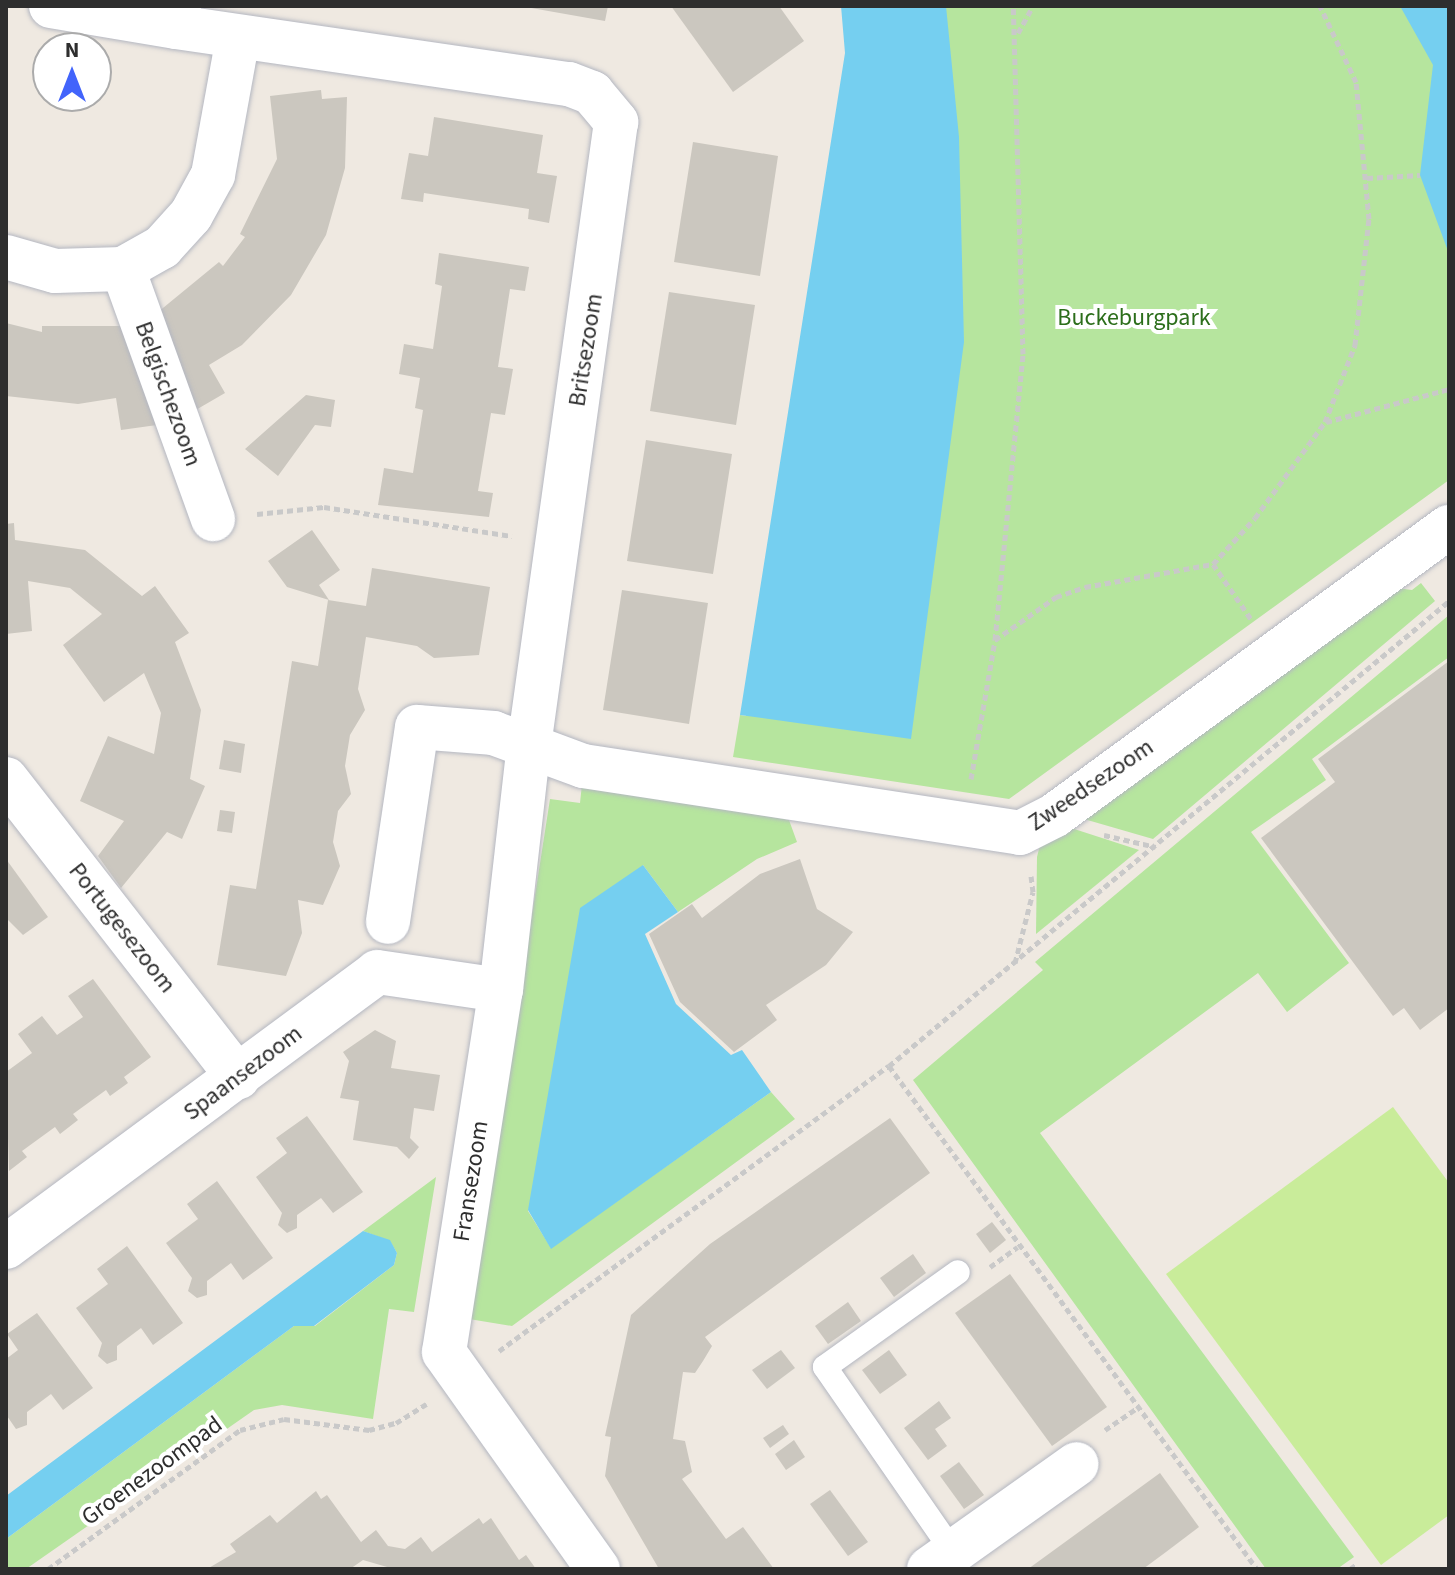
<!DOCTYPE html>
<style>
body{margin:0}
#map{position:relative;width:1455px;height:1575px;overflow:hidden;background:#efe9e1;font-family:"Source Sans 3",sans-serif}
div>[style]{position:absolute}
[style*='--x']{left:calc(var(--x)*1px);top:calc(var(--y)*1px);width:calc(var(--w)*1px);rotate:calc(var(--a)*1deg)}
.green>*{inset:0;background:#b6e59e}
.pitch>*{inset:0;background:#c9ec9a}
.water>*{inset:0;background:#75cff0}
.building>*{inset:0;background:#cbc7bf}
.path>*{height:5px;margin-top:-2.5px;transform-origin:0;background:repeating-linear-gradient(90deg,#c9c9c9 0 6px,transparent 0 10px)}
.roads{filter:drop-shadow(0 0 2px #b4b7c1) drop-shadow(0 0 2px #b4b7c1)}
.lane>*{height:24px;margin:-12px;padding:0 12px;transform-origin:12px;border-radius:12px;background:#fff}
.street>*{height:44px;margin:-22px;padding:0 22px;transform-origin:22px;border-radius:22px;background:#fff}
span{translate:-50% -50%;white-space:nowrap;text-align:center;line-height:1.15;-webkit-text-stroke:8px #fff;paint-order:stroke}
.park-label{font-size:24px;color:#2c6e1b}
.street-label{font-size:24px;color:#2e2e2e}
.frame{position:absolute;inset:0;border:8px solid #2e2e2e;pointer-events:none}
.north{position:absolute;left:32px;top:32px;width:80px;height:80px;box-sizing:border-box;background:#fff;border:2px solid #ababab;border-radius:50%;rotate:0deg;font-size:22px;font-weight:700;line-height:32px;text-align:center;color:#2e2e2e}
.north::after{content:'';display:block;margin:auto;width:28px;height:36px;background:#4264fb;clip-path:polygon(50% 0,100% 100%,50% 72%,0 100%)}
</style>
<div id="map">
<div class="green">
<div style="clip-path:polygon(863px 6px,1449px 6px,1449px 480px,1009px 799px,733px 757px,740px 715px,746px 716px)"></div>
<div style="clip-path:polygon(1421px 583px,1435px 601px,1153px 839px,1077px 817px,1389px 587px,1412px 590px)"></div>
<div style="clip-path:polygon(1449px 615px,1449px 657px,1312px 759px,1326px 780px,1251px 832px,1349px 963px,1287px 1012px,1258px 973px,1040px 1133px,1354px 1557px,1337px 1569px,1266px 1569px,913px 1080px,1043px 970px,1035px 962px)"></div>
<div style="clip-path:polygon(582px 784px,789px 820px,797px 842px,757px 859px,678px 912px,643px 865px,528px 1211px,551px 1248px,771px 1092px,795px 1119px,512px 1326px,469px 1319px,550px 799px,580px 803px)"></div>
<div style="clip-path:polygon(1065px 826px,1139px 850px,1036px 934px,1037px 857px,1040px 845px)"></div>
<div style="clip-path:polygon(436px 1177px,414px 1312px,389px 1309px,373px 1419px,282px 1405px,254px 1410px,26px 1569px,6px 1569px,6px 1539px,294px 1326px,315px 1326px,394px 1265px,397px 1253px,390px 1241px,363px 1231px)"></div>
</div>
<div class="pitch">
<div style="clip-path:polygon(1393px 1107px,1449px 1183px,1449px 1515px,1381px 1565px,1166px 1274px)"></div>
</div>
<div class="water">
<div style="clip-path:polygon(841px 6px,946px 6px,959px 137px,964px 342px,911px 739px,740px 715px,845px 53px)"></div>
<div style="clip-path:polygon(1400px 6px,1449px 6px,1449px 254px,1420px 175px,1433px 65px)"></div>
<div style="clip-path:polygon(643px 865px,678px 912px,645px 934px,676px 1004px,731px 1055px,742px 1050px,771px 1092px,551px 1249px,528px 1210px,580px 908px)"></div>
<div style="clip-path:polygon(363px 1231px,390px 1240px,397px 1253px,394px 1265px,314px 1326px,294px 1326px,6px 1539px,6px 1496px)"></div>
</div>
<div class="building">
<div style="clip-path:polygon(520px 6px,608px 6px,605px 21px)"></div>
<div style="clip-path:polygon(671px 6px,779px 6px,804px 41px,733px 92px)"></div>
<div style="clip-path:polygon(321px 90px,322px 99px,347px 97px,345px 168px,326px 235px,291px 295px,242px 345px,209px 365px,225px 393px,194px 411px,152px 317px,219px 262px,223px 266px,245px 237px,240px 234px,277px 159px,270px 96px)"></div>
<div style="clip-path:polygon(434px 117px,543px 135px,537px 173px,557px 176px,549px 223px,528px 219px,529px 209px,424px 193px,423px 202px,401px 199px,409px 153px,428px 156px)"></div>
<div style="clip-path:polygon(693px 142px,778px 156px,760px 276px,674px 262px)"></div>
<div style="clip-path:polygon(439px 253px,529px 267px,525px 291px,510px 289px,498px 367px,513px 369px,505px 415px,491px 413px,478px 491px,493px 493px,489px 517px,378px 505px,384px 468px,413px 473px,423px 410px,415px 408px,420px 378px,399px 374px,404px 344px,433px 349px,442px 286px,435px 284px)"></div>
<div style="clip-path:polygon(669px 292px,755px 305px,736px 425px,650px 411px)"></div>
<div style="clip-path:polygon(6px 323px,42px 332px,42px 326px,129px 326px,157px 425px,121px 430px,116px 398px,78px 404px,6px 396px)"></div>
<div style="clip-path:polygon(306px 395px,335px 400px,331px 427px,315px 425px,278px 476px,245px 449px)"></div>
<div style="clip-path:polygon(646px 440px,732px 454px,713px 574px,627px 561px)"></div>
<div style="clip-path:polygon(14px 523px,15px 540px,85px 550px,142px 596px,155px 586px,189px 633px,175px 642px,201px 710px,190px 779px,205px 786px,182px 839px,167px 832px,121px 888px,98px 856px,124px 821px,80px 801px,108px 736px,154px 754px,161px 713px,144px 673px,104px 702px,63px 645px,102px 614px,70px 588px,28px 581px,32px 631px,6px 634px,6px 524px)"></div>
<div style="clip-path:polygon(312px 530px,340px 570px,319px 585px,329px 600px,287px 587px,268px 561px)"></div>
<div style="clip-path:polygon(372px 568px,490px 587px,479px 655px,434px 658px,417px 646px,366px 637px,358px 689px,365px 710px,350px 735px,345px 766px,351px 794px,338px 811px,333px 842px,340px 866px,323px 905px,298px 900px,302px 933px,286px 976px,217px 965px,230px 885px,256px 889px,292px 661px,318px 666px,328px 600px,366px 606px)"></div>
<div style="clip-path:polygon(622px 590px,708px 603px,689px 724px,603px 710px)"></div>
<div style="clip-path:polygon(1449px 661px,1449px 1008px,1420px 1030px,1404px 1008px,1393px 1016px,1261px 838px,1335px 782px,1318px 759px)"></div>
<div style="clip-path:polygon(224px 740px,245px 744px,241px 773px,219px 769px)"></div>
<div style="clip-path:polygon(220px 810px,235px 812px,232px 833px,217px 831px)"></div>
<div style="clip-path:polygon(6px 859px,48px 917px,23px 935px,6px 918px)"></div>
<div style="clip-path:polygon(800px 859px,817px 909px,853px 932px,826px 965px,766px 1005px,777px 1020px,734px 1052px,680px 1002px,649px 934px,692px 904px,702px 918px,760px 874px)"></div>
<div style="clip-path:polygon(93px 979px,151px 1057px,124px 1077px,128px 1083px,110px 1096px,106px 1090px,73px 1114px,78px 1120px,60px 1134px,55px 1127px,22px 1151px,27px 1157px,9px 1171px,6px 1072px,32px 1053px,18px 1034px,42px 1016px,57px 1035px,83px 1017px,68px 996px)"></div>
<div style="clip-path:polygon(375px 1030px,396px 1041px,391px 1068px,440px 1075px,434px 1111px,414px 1108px,410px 1138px,419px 1147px,409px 1159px,397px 1147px,353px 1140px,359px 1101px,340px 1098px,349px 1061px,343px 1052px)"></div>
<div style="clip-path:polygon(307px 1116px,363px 1192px,333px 1213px,321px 1198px,297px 1215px,297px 1228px,287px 1233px,278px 1225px,282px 1213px,256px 1177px,287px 1153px,276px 1138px)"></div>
<div style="clip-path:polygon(890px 1118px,930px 1173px,705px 1337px,712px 1346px,703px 1361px,695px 1373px,683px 1372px,673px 1439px,685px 1441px,692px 1472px,682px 1479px,726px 1539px,743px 1527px,774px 1569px,659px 1569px,605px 1476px,611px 1437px,605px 1436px,631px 1315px,710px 1244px)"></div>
<div style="clip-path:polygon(217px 1181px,273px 1258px,243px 1280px,231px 1263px,207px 1281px,207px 1295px,197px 1298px,188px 1291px,192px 1278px,166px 1243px,198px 1219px,187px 1204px)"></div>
<div style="clip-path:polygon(992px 1222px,1006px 1240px,990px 1253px,976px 1234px)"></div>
<div style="clip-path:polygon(127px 1246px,183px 1323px,153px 1345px,141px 1328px,117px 1346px,117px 1360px,107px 1364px,98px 1356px,102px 1343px,76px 1308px,108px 1284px,97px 1269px)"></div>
<div style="clip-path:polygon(913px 1254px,926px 1273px,894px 1297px,880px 1278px)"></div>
<div style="clip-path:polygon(1010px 1274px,1107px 1407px,1052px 1446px,955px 1313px)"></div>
<div style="clip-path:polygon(848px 1302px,861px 1321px,828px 1344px,815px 1326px)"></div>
<div style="clip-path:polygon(37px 1313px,93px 1388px,63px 1410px,51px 1394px,27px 1412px,27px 1425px,16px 1429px,7px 1416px,6px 1359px,18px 1350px,7px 1334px)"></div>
<div style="clip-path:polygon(781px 1350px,795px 1368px,767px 1389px,752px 1370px)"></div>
<div style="clip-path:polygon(889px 1350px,907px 1375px,880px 1394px,862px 1370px)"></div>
<div style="clip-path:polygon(939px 1401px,951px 1418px,935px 1429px,947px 1446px,928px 1460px,904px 1428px)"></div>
<div style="clip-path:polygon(783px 1425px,789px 1434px,770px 1448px,763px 1438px)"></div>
<div style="clip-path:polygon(794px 1440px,805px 1457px,786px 1470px,775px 1454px)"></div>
<div style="clip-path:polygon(959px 1462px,984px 1495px,964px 1509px,940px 1476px)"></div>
<div style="clip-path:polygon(1160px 1473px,1199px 1527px,1166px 1552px,1143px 1569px,1028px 1569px)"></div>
<div style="clip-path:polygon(830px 1490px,868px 1542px,848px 1556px,810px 1504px)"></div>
<div style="clip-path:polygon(316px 1491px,321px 1499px,327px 1495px,361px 1542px,376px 1530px,388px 1546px,405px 1549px,421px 1537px,432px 1552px,479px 1518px,483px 1524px,491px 1518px,519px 1560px,526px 1555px,536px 1569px,394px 1569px,363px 1560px,350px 1569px,207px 1569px,236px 1552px,230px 1544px,270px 1515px,277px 1523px)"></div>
</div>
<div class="path">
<div style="--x:1018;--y:33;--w:31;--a:-61"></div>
<div style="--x:1367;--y:178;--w:53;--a:-3.2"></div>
<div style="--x:1326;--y:422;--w:127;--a:-15"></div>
<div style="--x:257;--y:514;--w:67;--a:-6"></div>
<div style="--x:324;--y:507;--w:190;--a:8.8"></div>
<div style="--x:1213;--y:564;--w:67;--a:55.4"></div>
<div style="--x:995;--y:640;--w:75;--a:-35.2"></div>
<div style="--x:1056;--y:597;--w:31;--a:-19"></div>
<div style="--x:1085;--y:587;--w:130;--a:-10.2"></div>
<div style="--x:1213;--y:564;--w:62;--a:-47.6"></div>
<div style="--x:1255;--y:518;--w:119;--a:-53.9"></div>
<div style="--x:1325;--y:422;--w:83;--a:-68.7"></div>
<div style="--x:1355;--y:345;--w:127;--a:-83.7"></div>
<div style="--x:1369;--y:219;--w:138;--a:-95.4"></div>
<div style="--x:1356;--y:82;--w:84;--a:-115.3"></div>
<div style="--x:971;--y:779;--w:141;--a:-80.2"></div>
<div style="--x:995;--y:640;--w:287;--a:-84.4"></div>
<div style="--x:1023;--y:354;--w:348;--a:-91.6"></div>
<div style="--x:1104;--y:835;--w:53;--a:13"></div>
<div style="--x:1015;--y:963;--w:73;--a:-75.8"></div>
<div style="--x:1033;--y:892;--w:16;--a:-97"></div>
<div style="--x:889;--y:1066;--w:623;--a:53.81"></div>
<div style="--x:990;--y:1267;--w:34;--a:-36"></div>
<div style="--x:499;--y:1351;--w:483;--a:-36.2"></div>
<div style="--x:889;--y:1066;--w:728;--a:-39.7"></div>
<div style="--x:1105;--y:1430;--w:42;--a:-34.4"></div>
<div style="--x:48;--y:1569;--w:237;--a:-35.9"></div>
<div style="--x:240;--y:1430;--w:45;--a:-14"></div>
<div style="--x:284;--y:1419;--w:86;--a:7.4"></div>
<div style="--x:369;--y:1430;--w:28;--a:-15"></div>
<div style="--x:396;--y:1423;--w:36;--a:-32"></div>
<div style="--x:1350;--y:1569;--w:9;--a:-36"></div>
</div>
<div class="roads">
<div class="lane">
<div style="--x:953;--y:1552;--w:225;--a:-124.7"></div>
<div style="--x:825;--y:1367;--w:163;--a:-35.5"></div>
</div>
<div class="street">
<div style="--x:51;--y:6;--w:127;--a:9.5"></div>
<div style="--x:179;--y:6;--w:21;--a:98"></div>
<div style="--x:176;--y:27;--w:397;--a:8.3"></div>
<div style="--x:569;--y:84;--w:25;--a:21"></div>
<div style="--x:592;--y:93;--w:38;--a:50"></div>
<div style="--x:616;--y:122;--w:630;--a:97.94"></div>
<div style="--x:529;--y:746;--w:37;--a:-160"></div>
<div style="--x:494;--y:733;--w:77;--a:-175.5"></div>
<div style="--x:417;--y:727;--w:197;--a:98.5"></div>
<div style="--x:6;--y:257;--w:51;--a:15.9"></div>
<div style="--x:55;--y:271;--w:68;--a:-1.7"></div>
<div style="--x:123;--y:269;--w:45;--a:-29.4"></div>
<div style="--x:162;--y:247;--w:43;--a:-47.8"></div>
<div style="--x:191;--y:215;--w:46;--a:-61.2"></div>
<div style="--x:213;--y:175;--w:140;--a:-79.7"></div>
<div style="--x:123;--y:269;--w:266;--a:70.2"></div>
<div style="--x:6;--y:779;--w:378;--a:52.1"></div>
<div style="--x:6;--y:1247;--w:462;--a:-36.5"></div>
<div style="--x:377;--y:972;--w:125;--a:8.3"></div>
<div style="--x:598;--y:1569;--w:266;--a:-125.4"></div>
<div style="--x:444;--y:1352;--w:366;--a:-81.1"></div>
<div style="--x:501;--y:990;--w:246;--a:-83.5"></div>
<div style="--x:529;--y:746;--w:58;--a:20.3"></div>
<div style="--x:583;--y:766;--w:442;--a:8.7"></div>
<div style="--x:1020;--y:833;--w:39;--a:-27"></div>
<div style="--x:1055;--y:815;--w:488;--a:-36.2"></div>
<div style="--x:929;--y:1569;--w:181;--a:-35.4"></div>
</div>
</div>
<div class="park-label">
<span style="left:1134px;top:318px">Buckeburgpark</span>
</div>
<div class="street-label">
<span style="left:586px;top:350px;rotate:-81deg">Britsezoom</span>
<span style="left:168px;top:394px;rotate:70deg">Belgischezoom</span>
<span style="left:1091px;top:785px;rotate:-34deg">Zweedsezoom</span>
<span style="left:122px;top:928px;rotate:52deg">Portugesezoom</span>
<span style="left:243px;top:1073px;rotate:-37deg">Spaansezoom</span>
<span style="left:471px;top:1181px;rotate:-81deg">Fransezoom</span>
<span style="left:152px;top:1471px;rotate:-36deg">Groenezoompad</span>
</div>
<div class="frame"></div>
<div class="north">N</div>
</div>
